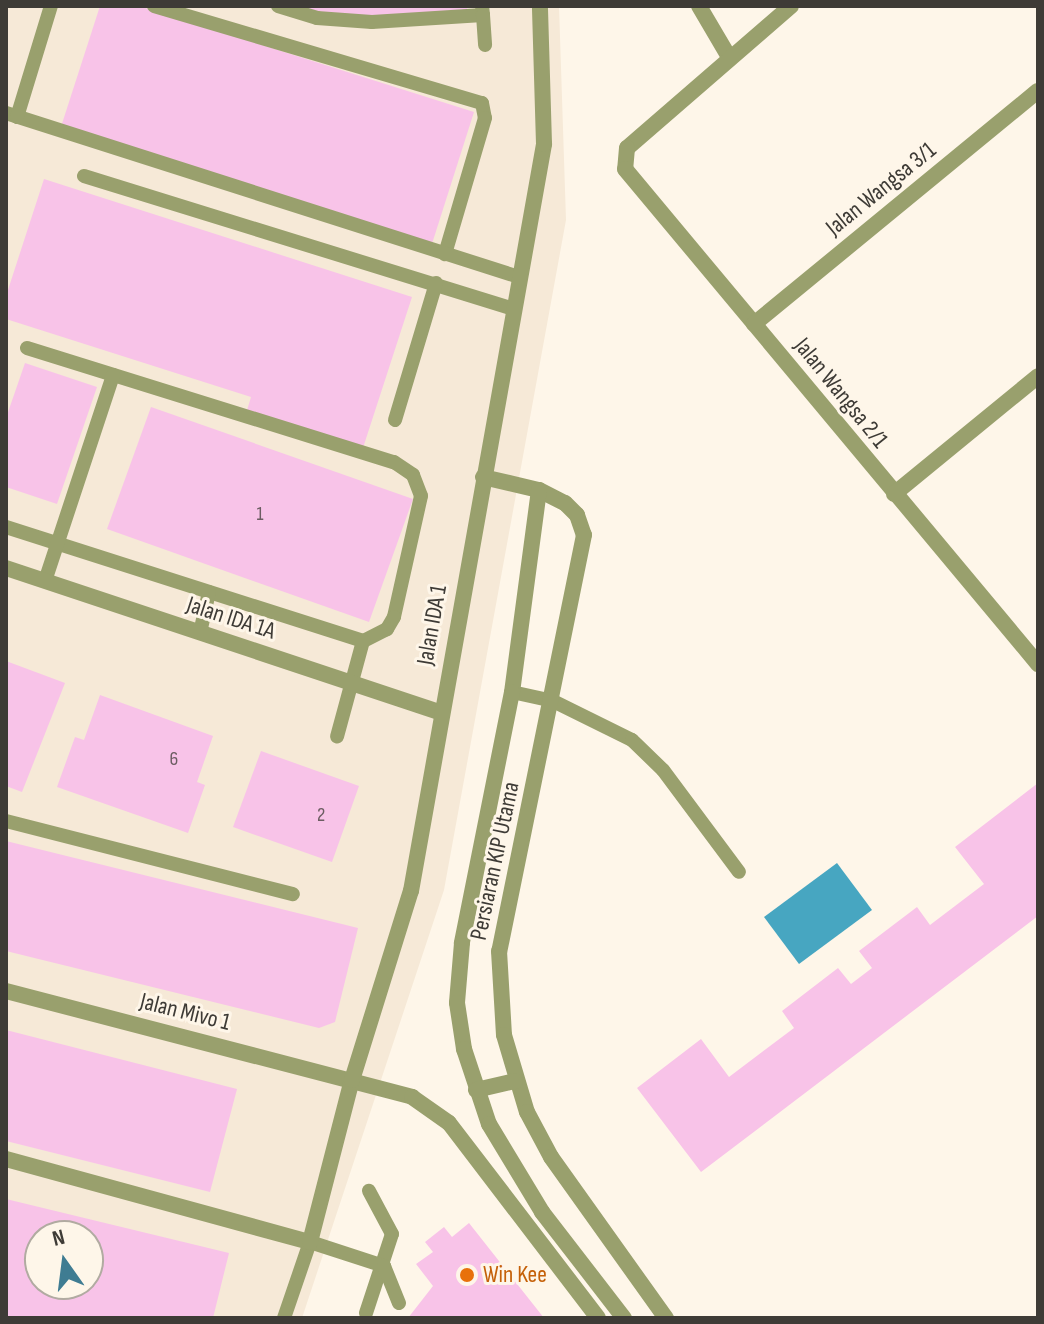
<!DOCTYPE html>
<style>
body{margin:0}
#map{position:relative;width:1044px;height:1324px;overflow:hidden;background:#fef6e9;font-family:"Sofia Sans Condensed",sans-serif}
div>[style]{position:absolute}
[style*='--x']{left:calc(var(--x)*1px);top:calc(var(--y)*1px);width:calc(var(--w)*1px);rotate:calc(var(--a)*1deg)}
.built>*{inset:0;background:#f6e9d7}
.water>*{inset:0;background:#47a6c1}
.building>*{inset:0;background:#f8c3e8}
.lane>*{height:14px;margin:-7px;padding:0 7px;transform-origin:7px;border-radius:7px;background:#99a06d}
.street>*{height:16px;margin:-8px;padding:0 8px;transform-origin:8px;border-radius:8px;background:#99a06d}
.dots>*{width:22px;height:22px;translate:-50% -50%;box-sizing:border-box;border:4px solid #fef6e9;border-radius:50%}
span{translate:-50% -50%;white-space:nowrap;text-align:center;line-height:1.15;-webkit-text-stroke:6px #fef6e9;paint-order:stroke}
.number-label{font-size:20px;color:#6c5d62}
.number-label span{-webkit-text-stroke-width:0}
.street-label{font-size:24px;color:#3e3b36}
.food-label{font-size:24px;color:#c56008}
.left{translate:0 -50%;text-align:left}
.frame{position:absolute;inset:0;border:8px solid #3e3b36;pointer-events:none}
.north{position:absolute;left:24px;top:1220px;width:80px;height:80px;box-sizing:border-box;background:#fef6e9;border:2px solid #b1aba1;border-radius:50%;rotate:346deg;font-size:22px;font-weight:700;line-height:32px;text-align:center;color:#3e3b36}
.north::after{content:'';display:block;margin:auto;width:28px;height:36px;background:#3f7c92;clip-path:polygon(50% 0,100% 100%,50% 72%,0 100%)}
</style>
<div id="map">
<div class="built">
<div style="clip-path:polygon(evenodd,6px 6px,559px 6px,566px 220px,444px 890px,302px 1318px,6px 1318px,6px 6px,40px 1236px,88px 1236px,88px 1284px,40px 1284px,40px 1236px)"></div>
</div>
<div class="water">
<div style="clip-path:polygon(837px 863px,872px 910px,799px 964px,764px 917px)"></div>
</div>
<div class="building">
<div style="clip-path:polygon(100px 6px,139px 6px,474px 112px,430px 250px,59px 133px)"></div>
<div style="clip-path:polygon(274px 6px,467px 6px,467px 18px,311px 20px)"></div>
<div style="clip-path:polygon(44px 179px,412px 297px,361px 454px,245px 417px,251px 397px,6px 319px,6px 296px)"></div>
<div style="clip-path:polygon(25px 363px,97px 387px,57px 504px,6px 487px,6px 418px)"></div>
<div style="clip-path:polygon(151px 407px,413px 499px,369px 622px,107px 529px)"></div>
<div style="clip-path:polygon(6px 661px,65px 683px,22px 792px,6px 786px)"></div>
<div style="clip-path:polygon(100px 695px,213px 736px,197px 782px,205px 785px,188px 833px,57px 787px,75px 737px,84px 740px)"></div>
<div style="clip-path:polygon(261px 751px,359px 786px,332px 862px,233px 827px)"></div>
<div style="clip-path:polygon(1038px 783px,1038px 916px,701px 1172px,637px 1088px,701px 1039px,729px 1077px,794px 1028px,782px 1011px,838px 968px,851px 984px,872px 968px,859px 951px,917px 907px,930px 925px,984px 884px,955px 847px)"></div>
<div style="clip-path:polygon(6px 841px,358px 928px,335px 1022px,319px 1028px,6px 951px)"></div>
<div style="clip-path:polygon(6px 1030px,237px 1089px,210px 1192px,6px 1141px)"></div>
<div style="clip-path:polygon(evenodd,6px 1199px,229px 1253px,213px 1318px,6px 1318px,6px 1199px,40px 1236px,88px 1236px,88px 1284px,40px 1284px,40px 1236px)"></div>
<div style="clip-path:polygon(469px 1223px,544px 1318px,408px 1318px,433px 1286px,416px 1264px,433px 1252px,425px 1242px,444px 1227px,452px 1237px)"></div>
</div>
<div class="lane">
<div style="--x:154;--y:6;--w:342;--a:16.5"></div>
<div style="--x:482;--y:103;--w:15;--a:79"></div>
<div style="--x:485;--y:118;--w:142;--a:106.4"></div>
<div style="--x:278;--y:6;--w:41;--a:17.1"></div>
<div style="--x:317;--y:18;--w:55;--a:4.2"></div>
<div style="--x:372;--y:22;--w:111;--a:-3.6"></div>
<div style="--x:483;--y:15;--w:9;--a:-96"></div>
<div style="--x:483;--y:15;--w:30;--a:86"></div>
<div style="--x:6;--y:113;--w:539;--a:17.73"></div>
<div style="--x:17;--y:117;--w:116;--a:-73"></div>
<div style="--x:84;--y:176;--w:449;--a:17.2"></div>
<div style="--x:27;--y:348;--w:384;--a:17.3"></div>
<div style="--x:394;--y:462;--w:23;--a:34"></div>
<div style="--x:413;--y:475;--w:22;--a:69"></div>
<div style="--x:421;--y:496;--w:124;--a:102.6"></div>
<div style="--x:394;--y:617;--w:14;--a:120"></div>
<div style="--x:387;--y:629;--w:27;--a:153"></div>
<div style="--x:363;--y:641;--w:99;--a:105.2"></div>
<div style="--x:395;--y:420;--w:143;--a:-73.3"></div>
<div style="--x:6;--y:527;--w:375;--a:17.7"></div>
<div style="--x:45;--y:581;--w:217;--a:-71.7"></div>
<div style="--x:200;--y:633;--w:42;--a:-77.6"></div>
<div style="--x:512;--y:692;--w:42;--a:12.4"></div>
<div style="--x:553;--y:701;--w:88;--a:26.3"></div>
<div style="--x:632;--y:740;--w:43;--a:44.1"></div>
<div style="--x:663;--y:770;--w:127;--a:53.3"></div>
<div style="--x:6;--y:821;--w:296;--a:14.3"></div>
<div style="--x:366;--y:1313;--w:83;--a:-71.8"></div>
<div style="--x:392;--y:1234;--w:49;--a:-118.1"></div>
<div style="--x:284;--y:1318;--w:80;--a:-71.1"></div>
<div style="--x:310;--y:1242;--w:78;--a:18"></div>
<div style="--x:384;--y:1266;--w:40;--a:68"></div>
</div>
<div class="street">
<div style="--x:699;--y:6;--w:59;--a:59.5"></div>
<div style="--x:791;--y:6;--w:217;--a:139.1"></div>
<div style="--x:627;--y:148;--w:21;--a:95"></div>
<div style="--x:625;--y:169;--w:645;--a:50.16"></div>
<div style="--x:754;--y:324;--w:367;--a:-39.4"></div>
<div style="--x:483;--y:477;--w:57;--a:13.1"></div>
<div style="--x:539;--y:490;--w:29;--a:27"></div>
<div style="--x:565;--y:503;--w:17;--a:45"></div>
<div style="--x:577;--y:515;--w:21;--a:71"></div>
<div style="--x:584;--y:535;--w:425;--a:101.5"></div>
<div style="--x:499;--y:951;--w:84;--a:86.6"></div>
<div style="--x:504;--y:1035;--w:80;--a:73.4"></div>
<div style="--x:527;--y:1112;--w:51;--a:61.9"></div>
<div style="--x:551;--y:1157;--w:198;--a:54.5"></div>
<div style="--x:539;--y:490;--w:204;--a:97.6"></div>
<div style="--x:512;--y:692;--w:256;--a:101.3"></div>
<div style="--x:462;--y:943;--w:60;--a:94.8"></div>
<div style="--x:457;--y:1003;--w:47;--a:81.3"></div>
<div style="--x:464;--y:1049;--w:79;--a:71.6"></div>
<div style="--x:489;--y:1124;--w:103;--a:58.9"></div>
<div style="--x:542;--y:1212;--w:134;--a:52.3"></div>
<div style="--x:894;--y:494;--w:186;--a:-39.3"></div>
<div style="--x:6;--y:568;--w:459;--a:18.4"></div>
<div style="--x:6;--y:991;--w:420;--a:14.6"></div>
<div style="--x:412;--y:1097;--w:45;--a:35.1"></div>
<div style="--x:449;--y:1123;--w:245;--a:52.6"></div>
<div style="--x:476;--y:1090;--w:40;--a:-13"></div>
<div style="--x:6;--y:1159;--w:315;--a:15.3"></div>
<div style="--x:310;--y:1242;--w:167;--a:-75.5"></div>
<div style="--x:352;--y:1080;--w:198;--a:-72.7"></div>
<div style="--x:411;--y:891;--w:759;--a:-79.9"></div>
<div style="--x:544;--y:144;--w:138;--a:-91.7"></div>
</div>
<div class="dots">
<div style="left:467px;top:1275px;background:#e8710a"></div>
</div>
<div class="number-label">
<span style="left:260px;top:514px">1</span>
<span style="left:174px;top:759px">6</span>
<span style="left:321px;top:815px">2</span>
</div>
<div class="street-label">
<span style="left:881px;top:189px;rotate:-39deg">Jalan Wangsa 3/1</span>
<span style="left:841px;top:393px;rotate:51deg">Jalan Wangsa 2/1</span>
<span style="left:231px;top:618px;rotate:18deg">Jalan IDA 1A</span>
<span style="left:432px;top:625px;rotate:-80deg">Jalan IDA 1</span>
<span style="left:495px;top:861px;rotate:-78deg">Persiaran KIP Utama</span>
<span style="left:185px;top:1012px;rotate:14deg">Jalan Mivo 1</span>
</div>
<div class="food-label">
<span class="left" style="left:483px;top:1275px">Win Kee</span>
</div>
<div class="frame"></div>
<div class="north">N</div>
</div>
